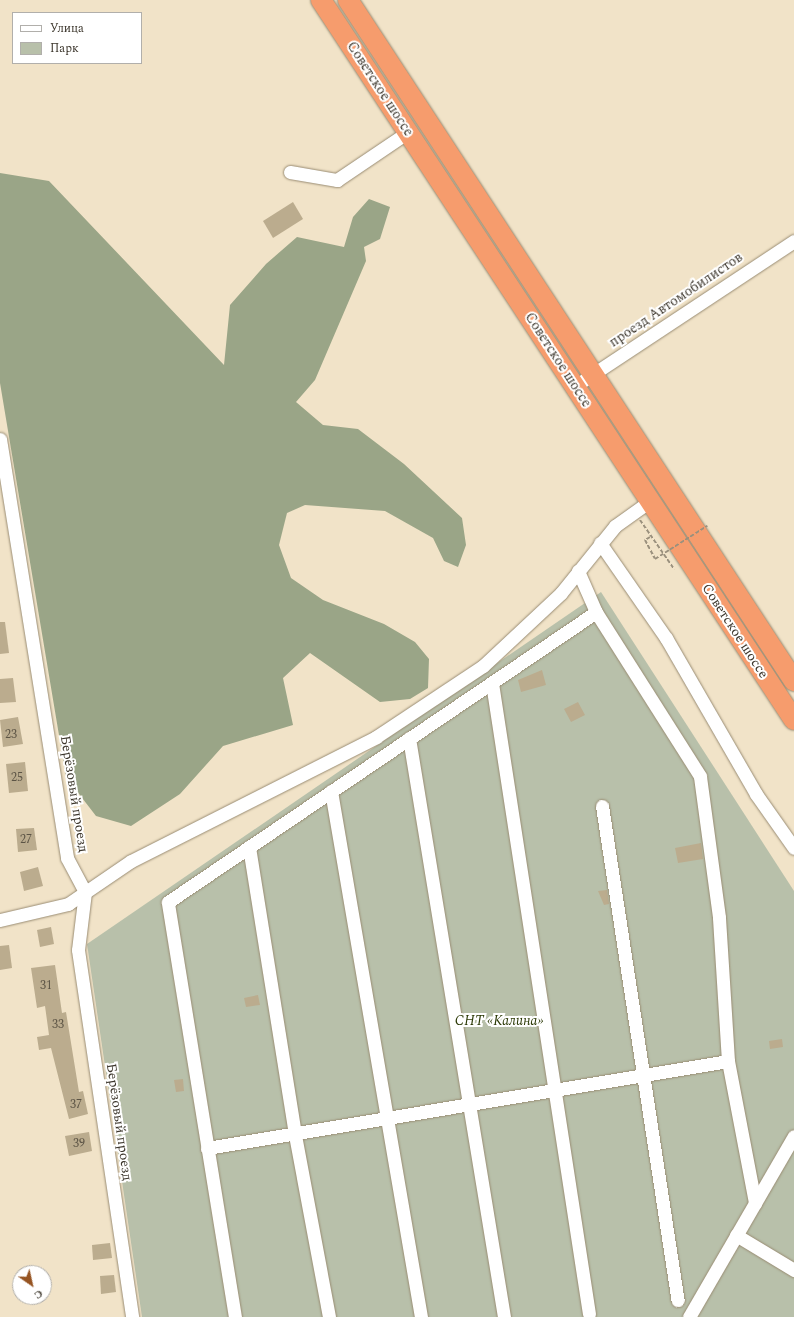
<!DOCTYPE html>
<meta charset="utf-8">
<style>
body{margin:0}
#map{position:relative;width:794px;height:1317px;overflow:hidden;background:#f1e3c8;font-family:Spectral,serif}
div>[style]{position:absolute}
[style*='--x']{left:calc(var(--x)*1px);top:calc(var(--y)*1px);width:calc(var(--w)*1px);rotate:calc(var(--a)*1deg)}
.green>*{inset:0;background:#b8c0aa}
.forest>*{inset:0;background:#9aa587}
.building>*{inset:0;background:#bbac8e}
.path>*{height:2px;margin-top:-1px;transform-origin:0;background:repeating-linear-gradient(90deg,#9a907d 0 4px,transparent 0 6px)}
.roads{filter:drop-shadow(0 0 1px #998c73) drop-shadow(0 0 1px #998c73)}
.minor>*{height:13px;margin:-6.5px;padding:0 6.5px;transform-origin:6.5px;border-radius:6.5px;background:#fff}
.highway>*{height:20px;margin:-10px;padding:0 10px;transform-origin:10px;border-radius:10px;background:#f69c6d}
.path-bridge>*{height:2px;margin-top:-1px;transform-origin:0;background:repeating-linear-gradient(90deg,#9a907d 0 4px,transparent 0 6px)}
span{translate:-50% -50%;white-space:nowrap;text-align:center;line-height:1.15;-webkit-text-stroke:4px #fff;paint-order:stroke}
.number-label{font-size:12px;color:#5c5445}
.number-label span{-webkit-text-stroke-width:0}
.street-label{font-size:14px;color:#3d372d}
.park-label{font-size:14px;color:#2b3905;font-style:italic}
.legend{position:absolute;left:12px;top:12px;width:130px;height:52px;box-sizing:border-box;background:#fff;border:1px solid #b1afab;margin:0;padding:5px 7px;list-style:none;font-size:12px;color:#3d372d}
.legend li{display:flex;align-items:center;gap:8px;height:20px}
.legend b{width:20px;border:1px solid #b1afab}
.north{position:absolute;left:12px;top:1265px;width:40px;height:40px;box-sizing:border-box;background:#fff;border:1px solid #b1afab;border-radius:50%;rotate:146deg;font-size:11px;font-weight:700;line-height:16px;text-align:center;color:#3d372d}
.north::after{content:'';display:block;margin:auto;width:14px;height:18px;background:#965422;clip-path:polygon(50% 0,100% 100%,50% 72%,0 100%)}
</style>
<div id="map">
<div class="green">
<div style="clip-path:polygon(601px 592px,794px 891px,794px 1317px,142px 1317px,87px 944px)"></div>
</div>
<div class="forest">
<div style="clip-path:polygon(0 173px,49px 181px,224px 365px,230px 305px,266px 264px,297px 237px,344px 247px,353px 217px,369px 199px,390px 207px,380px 239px,364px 247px,366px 261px,315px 380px,296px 402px,323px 425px,358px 429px,404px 464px,462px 518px,466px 545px,458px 567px,444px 561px,433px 538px,385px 511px,305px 505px,287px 513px,279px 545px,291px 578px,323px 600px,384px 624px,415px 642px,429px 659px,428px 688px,410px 699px,380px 702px,310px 653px,283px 678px,293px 725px,223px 746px,180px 794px,131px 826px,96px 816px,66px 777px,0 383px)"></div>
</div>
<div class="building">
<div style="clip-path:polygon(293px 202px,303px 219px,273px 238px,263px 221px)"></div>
<div style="clip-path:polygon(0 622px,5px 622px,9px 653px,0 654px)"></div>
<div style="clip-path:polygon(542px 670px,546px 685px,521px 692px,518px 680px)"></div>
<div style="clip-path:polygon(13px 678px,16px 702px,0 703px,0 679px)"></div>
<div style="clip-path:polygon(578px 702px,585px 715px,571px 722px,564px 709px)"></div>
<div style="clip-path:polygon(18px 717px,23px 744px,3px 747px,0 720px)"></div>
<div style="clip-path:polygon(25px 762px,28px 791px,9px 793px,6px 764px)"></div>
<div style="clip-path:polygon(34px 828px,37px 850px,18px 852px,16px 829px)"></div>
<div style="clip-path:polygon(701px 843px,703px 859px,678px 863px,675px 848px)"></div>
<div style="clip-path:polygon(38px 867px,43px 886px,24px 891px,20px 872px)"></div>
<div style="clip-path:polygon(607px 890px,609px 904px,604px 905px,598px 891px)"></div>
<div style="clip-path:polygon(51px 927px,54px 944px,40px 947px,37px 930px)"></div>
<div style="clip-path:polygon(9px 945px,12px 968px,0 970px,0 946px)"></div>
<div style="clip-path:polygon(55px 965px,62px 1013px,66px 1012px,79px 1092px,83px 1091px,88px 1114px,69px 1119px,51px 1048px,39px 1050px,37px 1037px,49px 1035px,45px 1006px,37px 1008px,31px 968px)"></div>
<div style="clip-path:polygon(258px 995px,260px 1005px,246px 1007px,244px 998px)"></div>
<div style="clip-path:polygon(782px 1039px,783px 1047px,770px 1049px,769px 1041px)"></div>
<div style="clip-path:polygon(183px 1079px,184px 1091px,176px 1092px,174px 1080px)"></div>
<div style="clip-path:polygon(89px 1132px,92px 1151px,69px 1156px,65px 1136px)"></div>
<div style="clip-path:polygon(110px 1243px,112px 1258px,93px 1260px,92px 1245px)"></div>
<div style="clip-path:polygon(114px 1275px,116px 1292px,101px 1294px,100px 1276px)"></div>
</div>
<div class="path">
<div style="--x:640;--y:520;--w:60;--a:55.2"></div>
<div style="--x:650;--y:537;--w:6;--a:149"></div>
<div style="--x:645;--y:540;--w:21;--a:62"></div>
</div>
<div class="roads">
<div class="minor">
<div style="--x:290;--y:172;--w:48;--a:9.7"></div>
<div style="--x:337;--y:180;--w:86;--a:-34.1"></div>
<div style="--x:575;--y:386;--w:263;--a:-33.5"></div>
<div style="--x:0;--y:439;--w:424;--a:80.9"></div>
<div style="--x:67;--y:858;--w:38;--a:62"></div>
<div style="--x:85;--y:892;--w:58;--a:96.9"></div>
<div style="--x:78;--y:950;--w:371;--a:81.6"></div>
<div style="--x:600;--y:543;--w:116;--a:55.2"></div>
<div style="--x:666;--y:638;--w:180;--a:60"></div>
<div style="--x:756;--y:794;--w:66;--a:54.9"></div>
<div style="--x:492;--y:683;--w:638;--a:81.26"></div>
<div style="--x:409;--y:738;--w:587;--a:80.68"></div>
<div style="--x:331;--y:791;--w:534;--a:80.29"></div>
<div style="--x:602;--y:806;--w:500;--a:81.3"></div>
<div style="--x:249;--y:847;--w:292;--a:80.9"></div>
<div style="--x:295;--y:1135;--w:185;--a:79.4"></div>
<div style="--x:0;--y:920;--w:70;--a:-13.2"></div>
<div style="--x:68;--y:904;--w:76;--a:-34.3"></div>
<div style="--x:131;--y:861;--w:275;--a:-26.8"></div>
<div style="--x:376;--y:737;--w:128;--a:-33.6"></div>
<div style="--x:483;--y:666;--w:107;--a:-43.1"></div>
<div style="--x:561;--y:593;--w:86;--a:-51.1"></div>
<div style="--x:615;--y:526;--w:43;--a:-35.5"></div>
<div style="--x:728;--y:1061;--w:145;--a:79.2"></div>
<div style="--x:207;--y:1148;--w:528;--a:-9.48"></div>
<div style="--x:728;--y:1061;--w:144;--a:-93.6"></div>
<div style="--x:719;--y:917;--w:142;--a:-97.7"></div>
<div style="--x:700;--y:776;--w:194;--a:-122.4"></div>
<div style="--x:736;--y:1235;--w:68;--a:31.1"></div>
<div style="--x:235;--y:1317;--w:420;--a:-99.2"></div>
<div style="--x:168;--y:902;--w:517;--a:-34.12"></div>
<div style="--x:596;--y:612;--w:45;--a:-113.7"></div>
<div style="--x:689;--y:1317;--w:209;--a:-59.9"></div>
</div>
<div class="highway">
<div style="--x:321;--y:0;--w:861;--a:56.7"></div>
<div style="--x:348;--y:0;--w:814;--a:56.78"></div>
</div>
</div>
<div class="path-bridge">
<div style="--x:655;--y:559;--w:62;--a:-32.4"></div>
</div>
<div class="number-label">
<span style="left:11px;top:735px">23</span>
<span style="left:17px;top:778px">25</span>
<span style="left:26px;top:840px">27</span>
<span style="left:46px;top:986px">31</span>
<span style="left:58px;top:1025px">33</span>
<span style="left:76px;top:1105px">37</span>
<span style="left:79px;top:1144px">39</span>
</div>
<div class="street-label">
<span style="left:380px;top:89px;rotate:57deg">Советское шоссе</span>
<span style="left:676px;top:300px;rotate:-34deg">проезд Автомобилистов</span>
<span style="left:558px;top:360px;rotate:57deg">Советское шоссе</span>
<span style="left:735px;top:631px;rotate:57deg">Советское шоссе</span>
<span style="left:74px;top:794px;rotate:81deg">Берёзовый проезд</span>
<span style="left:119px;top:1122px;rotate:82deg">Берёзовый проезд</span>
</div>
<div class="park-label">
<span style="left:499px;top:1021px">СНТ «Калина»</span>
</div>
<ul class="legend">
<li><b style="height:5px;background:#fff"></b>Улица</li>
<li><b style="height:11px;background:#b8c0aa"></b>Парк</li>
</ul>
<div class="north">С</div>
</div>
